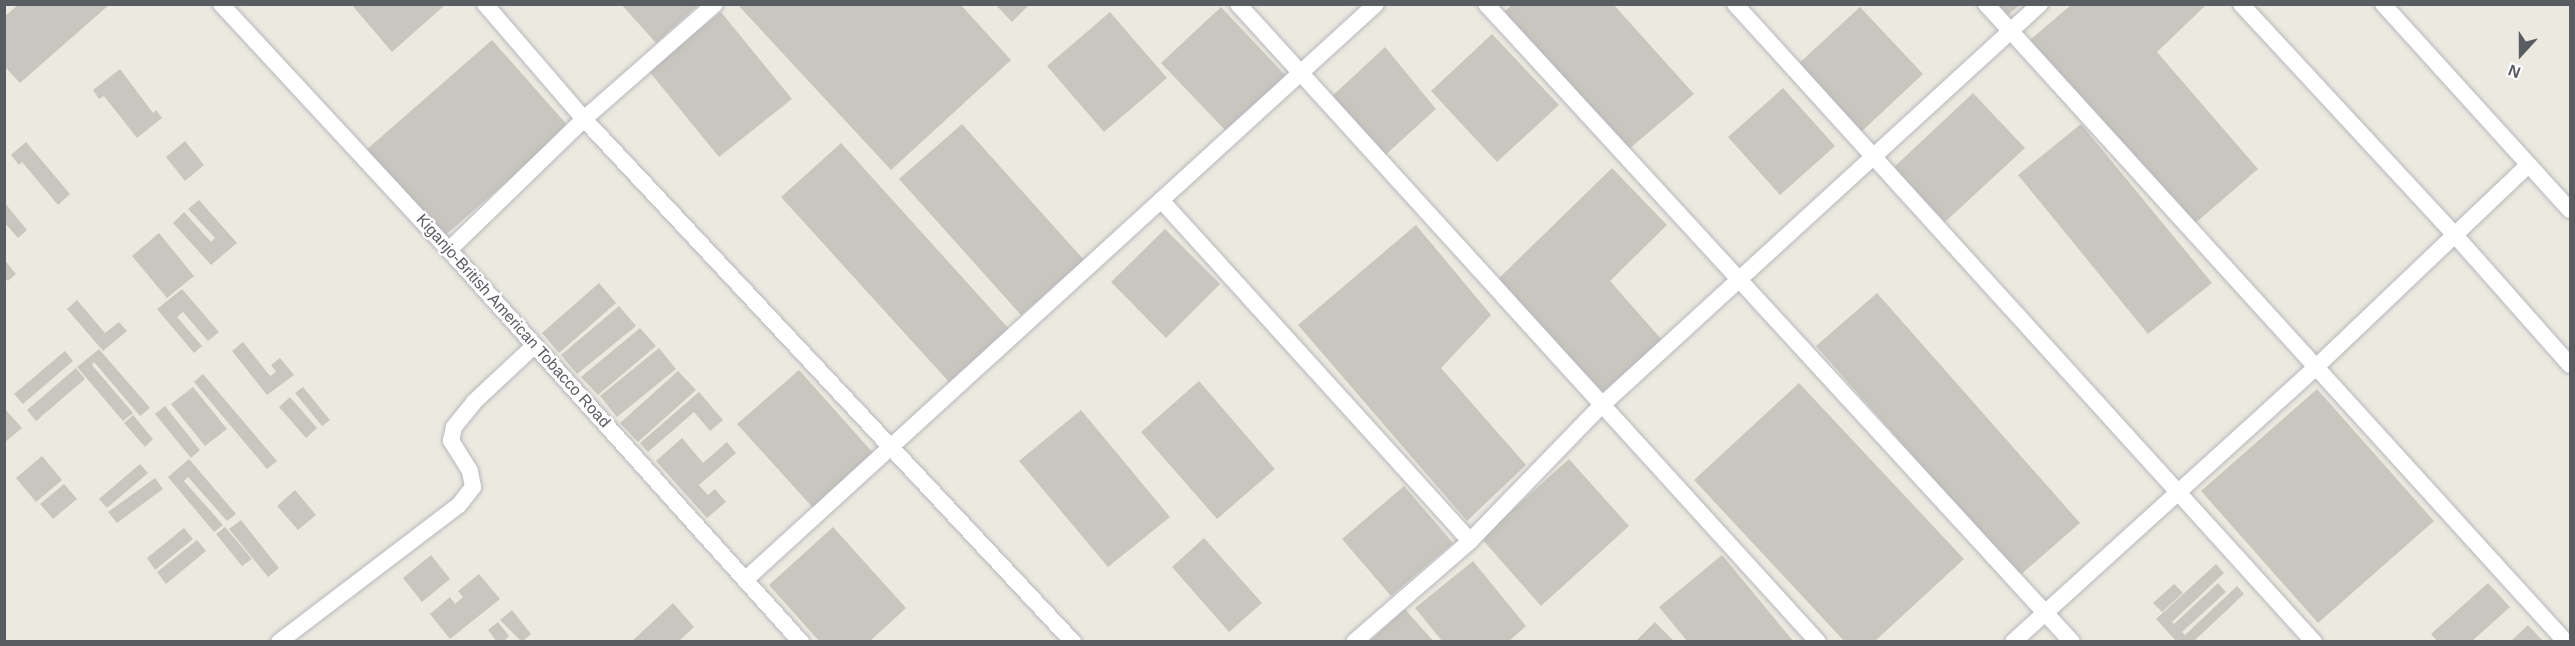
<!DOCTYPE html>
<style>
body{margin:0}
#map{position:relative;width:2575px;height:646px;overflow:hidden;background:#eceae0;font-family:Arial,sans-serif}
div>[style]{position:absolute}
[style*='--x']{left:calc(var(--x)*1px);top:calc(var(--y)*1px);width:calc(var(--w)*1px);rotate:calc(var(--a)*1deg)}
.building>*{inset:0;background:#c9c6bf}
.roads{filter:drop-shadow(0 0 2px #b6b8bd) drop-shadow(0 0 2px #b6b8bd)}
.minor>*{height:16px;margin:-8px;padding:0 8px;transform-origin:8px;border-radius:8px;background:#fff}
span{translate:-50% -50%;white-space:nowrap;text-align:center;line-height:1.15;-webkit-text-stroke:4.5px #fff;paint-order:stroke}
.street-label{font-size:16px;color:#595c61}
.frame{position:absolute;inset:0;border:6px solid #595c61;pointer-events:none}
.north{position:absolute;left:2491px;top:24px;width:60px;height:60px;-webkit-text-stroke:4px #fff;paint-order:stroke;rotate:201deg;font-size:16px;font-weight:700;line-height:24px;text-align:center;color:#595c61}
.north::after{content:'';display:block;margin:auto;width:21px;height:27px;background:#595c61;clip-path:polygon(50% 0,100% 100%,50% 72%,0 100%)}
</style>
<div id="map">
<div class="building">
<div style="clip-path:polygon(19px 4px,110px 4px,20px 83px,4px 66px,4px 17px)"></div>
<div style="clip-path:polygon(351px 4px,446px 4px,392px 52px)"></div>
<div style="clip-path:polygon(621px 4px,699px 4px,656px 43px)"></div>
<div style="clip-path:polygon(737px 4px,960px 4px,1011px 60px,891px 170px)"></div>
<div style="clip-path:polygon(995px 4px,1030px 4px,1012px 22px)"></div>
<div style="clip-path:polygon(1513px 4px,1613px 4px,1694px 94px,1629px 149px,1504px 12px)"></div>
<div style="clip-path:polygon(1992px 4px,2021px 4px,2004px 18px)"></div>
<div style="clip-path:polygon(2072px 4px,2207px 4px,2157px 52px,2258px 169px,2192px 226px,2030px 40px)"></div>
<div style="clip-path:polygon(1221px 7px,1286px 76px,1226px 131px,1161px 63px)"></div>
<div style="clip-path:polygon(1860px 7px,1923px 74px,1860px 133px,1796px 66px)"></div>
<div style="clip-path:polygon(721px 12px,792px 99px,719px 157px,648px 70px)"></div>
<div style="clip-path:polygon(1110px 12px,1167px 78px,1104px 132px,1047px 66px)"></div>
<div style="clip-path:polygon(1492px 34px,1559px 105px,1497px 162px,1431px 91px)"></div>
<div style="clip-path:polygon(492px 40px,569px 127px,441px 239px,365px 151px)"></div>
<div style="clip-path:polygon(1385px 47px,1436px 109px,1382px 158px,1328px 100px)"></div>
<div style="clip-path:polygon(120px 69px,153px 113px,156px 110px,162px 118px,137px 138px,104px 96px,99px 99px,93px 90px)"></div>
<div style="clip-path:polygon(1783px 88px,1835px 146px,1780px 195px,1728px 137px)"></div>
<div style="clip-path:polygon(1973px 93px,2025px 148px,1945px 222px,1893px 168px)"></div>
<div style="clip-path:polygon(962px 124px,1084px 260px,1021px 315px,899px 179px)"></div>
<div style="clip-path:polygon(2081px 124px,2212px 283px,2148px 334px,2018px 175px)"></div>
<div style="clip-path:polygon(185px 141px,204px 165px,185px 181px,166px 157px)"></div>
<div style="clip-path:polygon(26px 142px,70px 194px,58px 205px,22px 162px,19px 165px,11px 155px)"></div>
<div style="clip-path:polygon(841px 143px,1009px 329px,949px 382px,781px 197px)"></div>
<div style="clip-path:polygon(1612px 168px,1667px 225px,1610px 281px,1662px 340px,1603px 392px,1497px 280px)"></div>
<div style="clip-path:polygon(199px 200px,237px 243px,211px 265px,173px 223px,184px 212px,211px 242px,215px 238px,188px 209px)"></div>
<div style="clip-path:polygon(4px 202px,27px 230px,18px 238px,4px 222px)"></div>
<div style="clip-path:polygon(1416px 225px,1491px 315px,1441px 368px,1526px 465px,1467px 521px,1298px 325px)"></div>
<div style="clip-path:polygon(1165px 229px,1220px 284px,1166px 338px,1111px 282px)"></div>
<div style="clip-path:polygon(159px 233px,194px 276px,167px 298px,132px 256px)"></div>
<div style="clip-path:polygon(4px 259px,16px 274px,8px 281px,4px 277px)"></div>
<div style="clip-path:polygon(599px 283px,616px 303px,559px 353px,542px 333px)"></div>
<div style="clip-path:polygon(182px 289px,219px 332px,208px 341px,183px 312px,177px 317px,202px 346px,194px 353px,157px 309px)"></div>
<div style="clip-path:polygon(1877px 293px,2080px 523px,2019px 576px,1816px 346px)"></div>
<div style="clip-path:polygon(77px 300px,105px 333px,119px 322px,127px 331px,103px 351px,67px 309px)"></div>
<div style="clip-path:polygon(619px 306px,636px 326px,577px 374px,561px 355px)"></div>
<div style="clip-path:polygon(640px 328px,656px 346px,598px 395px,581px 377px)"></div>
<div style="clip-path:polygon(243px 342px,270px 376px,276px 372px,271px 365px,280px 358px,294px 375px,267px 395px,232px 351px)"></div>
<div style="clip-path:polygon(659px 348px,676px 369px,617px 417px,600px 396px)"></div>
<div style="clip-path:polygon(99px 349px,150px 408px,140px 416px,94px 362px,92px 365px,133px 413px,123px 421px,77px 367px)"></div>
<div style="clip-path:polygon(65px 351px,73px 361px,23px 404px,14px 394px)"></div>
<div style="clip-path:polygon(76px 368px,85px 379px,36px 421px,27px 410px)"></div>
<div style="clip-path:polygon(799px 370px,875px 455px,814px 509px,737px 424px)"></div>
<div style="clip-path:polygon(678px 371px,696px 390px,638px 442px,620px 423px)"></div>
<div style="clip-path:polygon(203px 374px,277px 461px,267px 469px,194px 382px)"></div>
<div style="clip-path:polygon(1199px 381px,1275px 469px,1217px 519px,1141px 432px)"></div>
<div style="clip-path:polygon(1799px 383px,1964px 559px,1874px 642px,1845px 642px,1694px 480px)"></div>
<div style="clip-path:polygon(193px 387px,227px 429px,205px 446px,171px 404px)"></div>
<div style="clip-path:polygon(303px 387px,330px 420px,322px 426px,295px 393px)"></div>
<div style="clip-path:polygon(2317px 389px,2434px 521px,2318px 623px,2201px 491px)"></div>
<div style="clip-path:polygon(699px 392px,723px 420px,710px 431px,694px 412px,648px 452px,640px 443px)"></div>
<div style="clip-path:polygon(290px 397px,317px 428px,306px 438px,279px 407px)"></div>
<div style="clip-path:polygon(165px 406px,200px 450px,191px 458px,155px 414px)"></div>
<div style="clip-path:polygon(4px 408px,22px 428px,4px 443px)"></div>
<div style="clip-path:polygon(1081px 410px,1170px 517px,1108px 567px,1019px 461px)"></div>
<div style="clip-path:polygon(133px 415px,153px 439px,145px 447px,124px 423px)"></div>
<div style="clip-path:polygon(682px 438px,703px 463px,727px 442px,736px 453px,699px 485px,708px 495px,715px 489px,726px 502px,707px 518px,656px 461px)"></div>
<div style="clip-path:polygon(42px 456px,62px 480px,36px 502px,16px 478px)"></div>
<div style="clip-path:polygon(189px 459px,236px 514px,227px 521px,188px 477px,184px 481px,223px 525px,214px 532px,168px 477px)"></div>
<div style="clip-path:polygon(1569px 459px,1629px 526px,1541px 606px,1481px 538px)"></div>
<div style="clip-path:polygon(140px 464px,148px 473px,107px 508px,99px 499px)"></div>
<div style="clip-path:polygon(155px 478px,163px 489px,117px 523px,108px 512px)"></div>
<div style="clip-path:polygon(64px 484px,77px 499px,53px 519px,40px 504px)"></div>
<div style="clip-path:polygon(1404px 486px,1453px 543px,1391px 596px,1342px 539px)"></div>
<div style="clip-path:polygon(295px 490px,316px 515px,298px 530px,277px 506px)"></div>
<div style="clip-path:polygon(241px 520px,279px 568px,268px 577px,229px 529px)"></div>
<div style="clip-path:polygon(225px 527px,252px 559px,242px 566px,216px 534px)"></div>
<div style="clip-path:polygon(833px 527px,906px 608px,869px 642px,820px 642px,769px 585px)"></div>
<div style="clip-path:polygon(184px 528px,193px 539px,155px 570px,147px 558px)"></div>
<div style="clip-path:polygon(1204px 538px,1262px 603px,1229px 632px,1172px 567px)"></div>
<div style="clip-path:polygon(197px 540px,206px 551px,166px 584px,157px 572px)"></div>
<div style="clip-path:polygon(431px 555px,450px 579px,422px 602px,403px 578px)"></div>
<div style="clip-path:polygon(1722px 555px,1794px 642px,1688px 642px,1659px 607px)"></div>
<div style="clip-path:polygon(1473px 561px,1526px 626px,1508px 642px,1443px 642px,1415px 608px)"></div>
<div style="clip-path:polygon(2216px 564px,2224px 573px,2172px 622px,2174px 624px,2218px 583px,2226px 592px,2182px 632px,2185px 635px,2237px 586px,2244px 594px,2193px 642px,2177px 642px,2156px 619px)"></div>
<div style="clip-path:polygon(479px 574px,500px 599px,450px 639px,430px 614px,450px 597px,455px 604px,463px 597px,458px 591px)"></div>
<div style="clip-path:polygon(2488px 583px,2510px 607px,2471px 642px,2438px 642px,2431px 634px)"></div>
<div style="clip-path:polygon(2174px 584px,2183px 593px,2162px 612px,2153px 603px)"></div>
<div style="clip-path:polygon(673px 603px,694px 627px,678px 642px,631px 642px)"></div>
<div style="clip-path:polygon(1405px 609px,1434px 642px,1369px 642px)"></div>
<div style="clip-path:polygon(512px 610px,531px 634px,522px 642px,500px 620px)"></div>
<div style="clip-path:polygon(498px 622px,509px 636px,503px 642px,497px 642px,488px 630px)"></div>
<div style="clip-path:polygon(1655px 622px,1675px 642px,1635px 642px)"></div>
<div style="clip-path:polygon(2528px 625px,2544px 642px,2510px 642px)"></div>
</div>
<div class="roads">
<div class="minor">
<div style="--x:221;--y:4;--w:335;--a:47.2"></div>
<div style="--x:449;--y:250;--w:527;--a:48.08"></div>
<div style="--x:485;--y:4;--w:152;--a:49.3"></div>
<div style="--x:584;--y:119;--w:716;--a:46.92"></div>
<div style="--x:1238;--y:4;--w:862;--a:47.73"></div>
<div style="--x:1486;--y:4;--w:866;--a:47.43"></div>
<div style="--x:1735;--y:4;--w:862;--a:47.78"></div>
<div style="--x:1986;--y:4;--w:862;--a:47.73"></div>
<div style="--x:2241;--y:4;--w:313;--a:47.2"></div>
<div style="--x:2454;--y:234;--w:175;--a:48.5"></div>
<div style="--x:2383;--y:4;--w:278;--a:47.8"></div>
<div style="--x:1161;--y:200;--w:460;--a:47.8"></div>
<div style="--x:449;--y:250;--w:188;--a:-44.1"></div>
<div style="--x:584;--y:119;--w:174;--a:-41.3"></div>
<div style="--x:745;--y:580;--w:854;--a:-42.39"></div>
<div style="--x:279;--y:642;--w:226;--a:-37.3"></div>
<div style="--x:459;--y:505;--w:23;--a:-52"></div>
<div style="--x:473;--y:487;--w:16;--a:-101"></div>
<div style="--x:470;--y:471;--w:36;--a:-122"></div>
<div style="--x:451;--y:441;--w:14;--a:-78"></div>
<div style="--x:454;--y:427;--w:32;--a:-51"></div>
<div style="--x:474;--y:402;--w:83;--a:-43.1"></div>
<div style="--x:1354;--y:642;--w:154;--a:-41"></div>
<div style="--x:1470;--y:541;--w:190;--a:-45.9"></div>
<div style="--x:1602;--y:405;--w:594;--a:-42.47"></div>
<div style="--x:2013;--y:642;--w:406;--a:-42.2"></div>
<div style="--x:2314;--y:369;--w:294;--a:-43.6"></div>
</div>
</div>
<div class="street-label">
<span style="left:513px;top:321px;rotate:48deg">Kiganjo-British American Tobacco Road</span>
</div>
<div class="frame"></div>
<div class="north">N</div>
</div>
